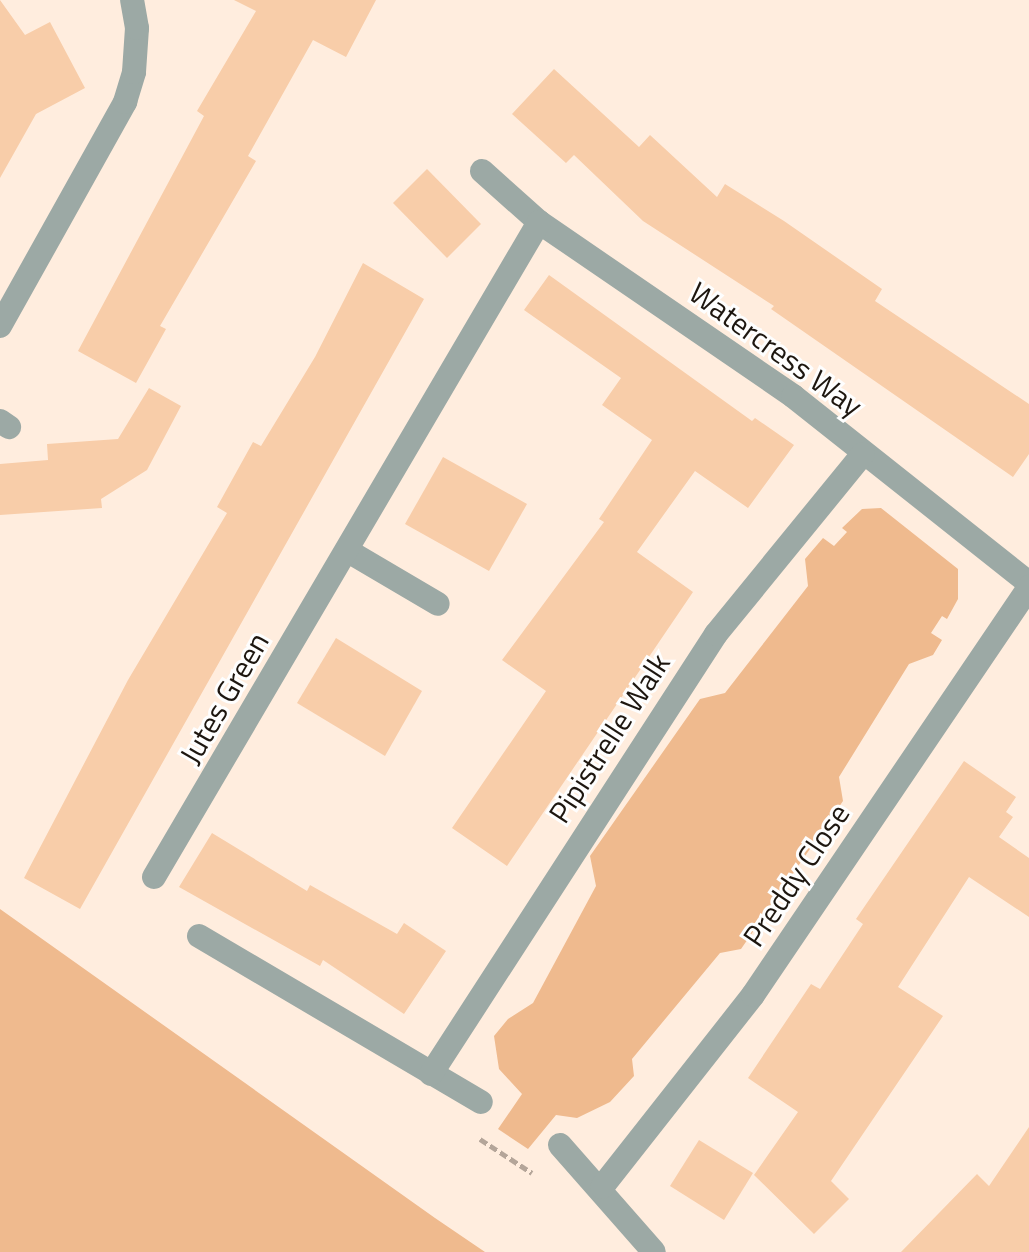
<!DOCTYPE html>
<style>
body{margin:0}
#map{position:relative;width:1029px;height:1252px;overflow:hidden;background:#ffedde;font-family:"Titillium Web",sans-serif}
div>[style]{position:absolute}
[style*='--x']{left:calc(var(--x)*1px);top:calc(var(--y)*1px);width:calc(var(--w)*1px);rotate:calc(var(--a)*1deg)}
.green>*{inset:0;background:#efba8e}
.building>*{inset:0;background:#f8cda9}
.path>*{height:5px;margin-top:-2.5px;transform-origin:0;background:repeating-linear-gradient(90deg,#b4a599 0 8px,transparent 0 12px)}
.minor>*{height:24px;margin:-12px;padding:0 12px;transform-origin:12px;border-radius:12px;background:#9ca9a5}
span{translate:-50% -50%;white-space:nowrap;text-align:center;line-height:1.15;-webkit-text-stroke:6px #fefefe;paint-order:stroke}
.street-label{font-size:30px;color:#1d160f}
</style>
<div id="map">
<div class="green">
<div style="clip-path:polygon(881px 508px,958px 569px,958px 599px,947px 619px,942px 616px,931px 633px,942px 640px,933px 655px,909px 664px,839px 777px,843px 801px,741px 949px,720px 953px,632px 1059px,634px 1076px,610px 1102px,577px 1118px,556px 1115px,528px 1149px,498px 1129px,522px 1094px,499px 1069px,494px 1036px,508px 1019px,533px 1003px,596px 886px,590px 856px,700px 699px,725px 693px,808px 586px,805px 559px,823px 538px,834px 546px,847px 532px,842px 528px,862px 509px)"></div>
<div style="clip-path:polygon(0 909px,435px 1218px,485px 1252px,0 1252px)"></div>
</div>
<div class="building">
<div style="clip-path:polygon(0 0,25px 35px,50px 22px,85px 88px,36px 114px,0 178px)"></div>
<div style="clip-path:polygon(234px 0,376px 0,346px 57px,313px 40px,248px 156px,256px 161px,160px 326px,166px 329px,136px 383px,78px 351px,204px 116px,197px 111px,256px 11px)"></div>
<div style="clip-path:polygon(554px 69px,639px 147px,650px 135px,717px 197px,725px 184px,784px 221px,882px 289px,875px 301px,1029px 404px,1029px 454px,1013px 477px,771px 309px,774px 306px,643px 221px,574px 155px,566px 163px,512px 114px)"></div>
<div style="clip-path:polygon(427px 169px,481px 224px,447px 258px,393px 203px)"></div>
<div style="clip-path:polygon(363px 263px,424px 299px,80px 909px,24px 878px,128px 680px,227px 513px,217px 507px,253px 442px,261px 446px,315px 357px)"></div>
<div style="clip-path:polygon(549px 275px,752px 421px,755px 418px,794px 445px,748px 508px,695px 471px,637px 552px,693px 592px,507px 866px,452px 828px,546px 691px,502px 660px,604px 522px,599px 519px,652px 440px,602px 405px,621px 378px,524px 310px)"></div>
<div style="clip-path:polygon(149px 388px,181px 406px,147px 470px,101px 499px,102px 508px,0 515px,0 464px,48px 460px,47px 444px,118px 439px)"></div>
<div style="clip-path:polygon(443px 457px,527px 504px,489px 571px,405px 524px)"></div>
<div style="clip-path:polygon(336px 638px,422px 691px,385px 756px,297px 703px)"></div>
<div style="clip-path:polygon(964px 761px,1016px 797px,1006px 812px,1013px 817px,999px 837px,1029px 858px,1029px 917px,969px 877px,898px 987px,943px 1016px,831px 1181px,849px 1199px,814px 1234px,754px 1175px,798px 1112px,748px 1078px,811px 984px,820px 989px,863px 924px,856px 919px)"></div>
<div style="clip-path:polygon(212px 833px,307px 891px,310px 885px,397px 934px,404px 923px,446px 951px,404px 1014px,323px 960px,320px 966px,179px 887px)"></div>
<div style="clip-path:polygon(1029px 1127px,1029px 1252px,901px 1252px,977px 1174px,989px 1186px)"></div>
<div style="clip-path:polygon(699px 1140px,753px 1173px,724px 1220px,670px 1186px)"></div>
</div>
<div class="path">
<div style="--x:480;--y:1139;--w:62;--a:33.2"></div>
</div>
<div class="minor">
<div style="--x:482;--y:171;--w:76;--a:41.8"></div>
<div style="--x:539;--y:222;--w:308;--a:34.4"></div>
<div style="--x:793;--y:396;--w:301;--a:38.4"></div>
<div style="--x:0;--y:326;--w:257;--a:-60.8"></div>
<div style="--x:125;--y:102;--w:31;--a:-73"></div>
<div style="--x:134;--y:72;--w:44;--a:-86.1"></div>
<div style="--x:137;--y:28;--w:28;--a:-100"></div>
<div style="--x:0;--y:421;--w:11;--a:34"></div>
<div style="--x:348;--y:551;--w:104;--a:30.5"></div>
<div style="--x:154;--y:877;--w:760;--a:-59.55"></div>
<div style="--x:199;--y:936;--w:327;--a:30.5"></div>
<div style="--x:431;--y:1074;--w:524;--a:-57.07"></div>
<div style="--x:716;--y:634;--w:232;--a:-50.8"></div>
<div style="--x:560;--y:1145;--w:142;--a:48.7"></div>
<div style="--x:602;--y:1187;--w:244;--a:-51.8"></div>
<div style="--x:753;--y:995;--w:493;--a:-55.9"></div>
</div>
<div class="street-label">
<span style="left:776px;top:349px;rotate:36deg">Watercress Way</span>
<span style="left:224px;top:698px;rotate:-60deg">Jutes Green</span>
<span style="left:609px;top:738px;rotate:-57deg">Pipistrelle Walk</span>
<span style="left:796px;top:875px;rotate:-56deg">Preddy Close</span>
</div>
</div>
